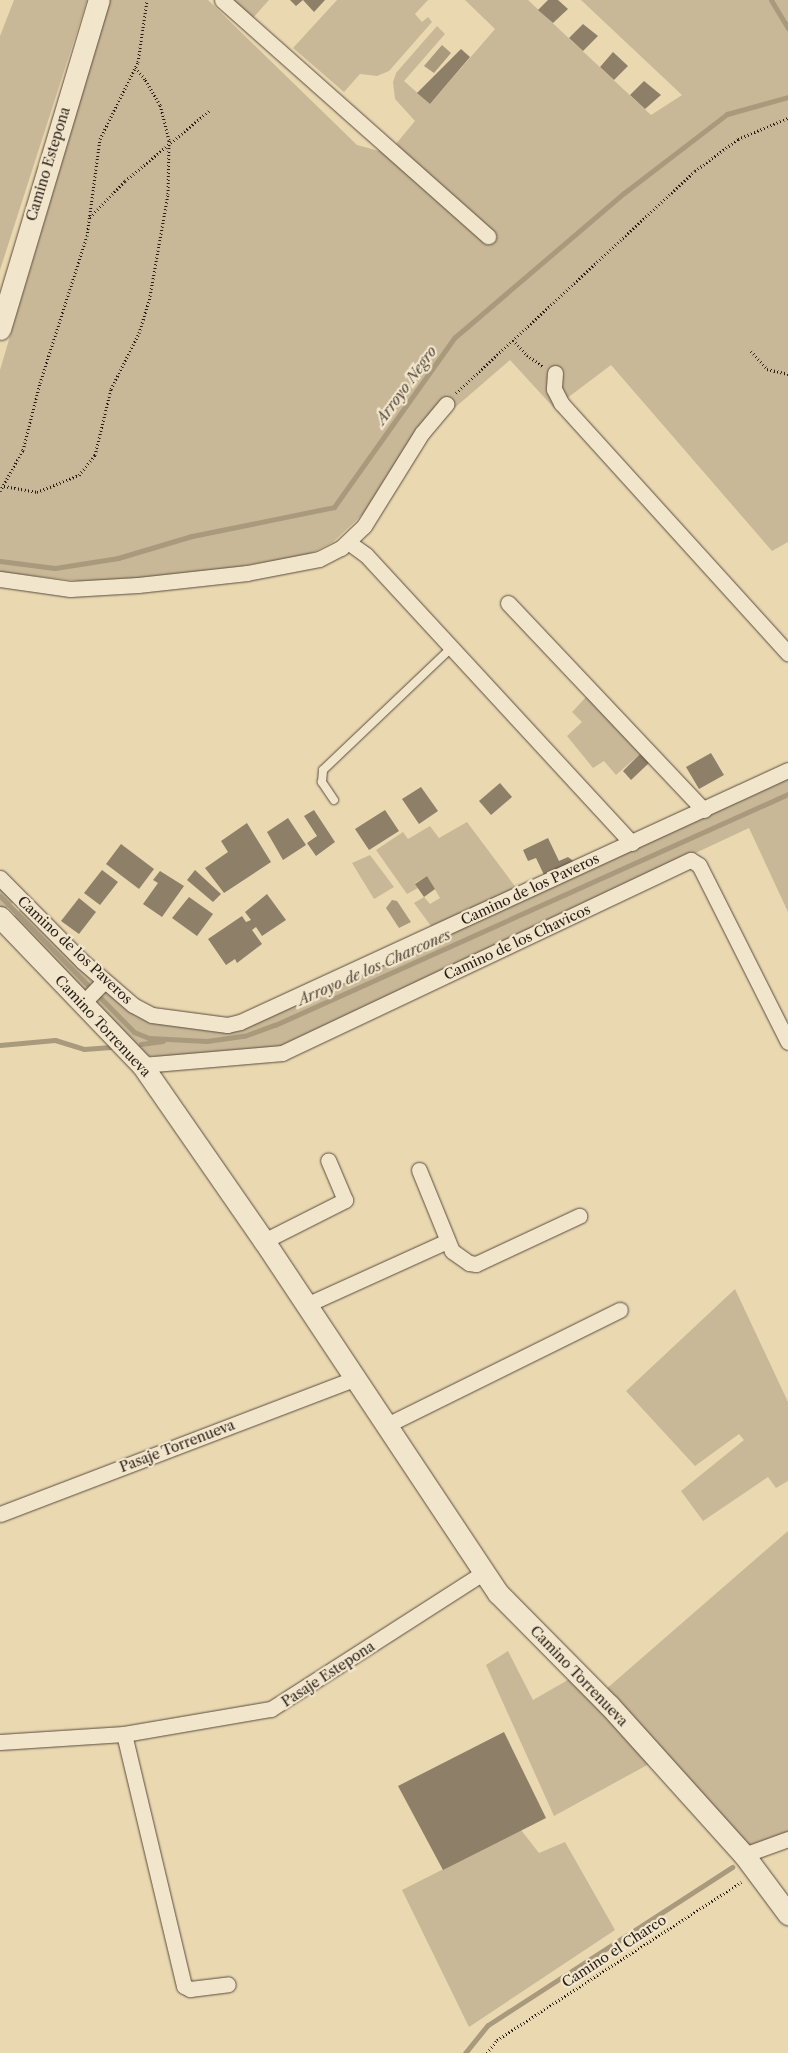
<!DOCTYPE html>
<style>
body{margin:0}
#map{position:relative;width:788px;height:2053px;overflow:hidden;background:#ead8b1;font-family:"Libre Caslon Text",serif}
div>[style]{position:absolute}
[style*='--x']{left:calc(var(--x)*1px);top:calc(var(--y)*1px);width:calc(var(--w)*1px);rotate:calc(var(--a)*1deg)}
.green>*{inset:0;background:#c9b897}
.water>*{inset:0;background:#a9997d}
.stream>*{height:5px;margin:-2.5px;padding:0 2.5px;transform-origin:2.5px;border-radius:2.5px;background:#a9997d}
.building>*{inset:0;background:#8e7f68}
.path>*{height:3px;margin-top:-1.5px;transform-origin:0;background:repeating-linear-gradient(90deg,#2a1e18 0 1px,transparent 0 3.5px)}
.roads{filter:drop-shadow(0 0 1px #5a4c3e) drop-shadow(0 0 1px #5a4c3e)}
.lane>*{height:8px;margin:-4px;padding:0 4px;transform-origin:4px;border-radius:4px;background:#f1e6cc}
.street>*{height:15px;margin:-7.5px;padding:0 7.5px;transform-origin:7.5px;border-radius:7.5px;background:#f1e6cc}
.secondary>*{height:21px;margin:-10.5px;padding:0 10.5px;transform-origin:10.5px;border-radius:10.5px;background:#f1e6cc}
span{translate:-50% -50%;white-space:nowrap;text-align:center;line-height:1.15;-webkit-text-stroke:4.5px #f1e6cc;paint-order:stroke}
.street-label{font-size:14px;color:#2a1e18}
.water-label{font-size:15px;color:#56493b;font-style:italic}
</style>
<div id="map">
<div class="green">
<div style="clip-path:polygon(14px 0,87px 0,0 270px,0 36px)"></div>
<div style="clip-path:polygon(110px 0,208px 0,357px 145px,383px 152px,395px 145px,415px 121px,395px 99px,393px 82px,396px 73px,437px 26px,445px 34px,404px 81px,430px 104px,495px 29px,465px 0,528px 0,651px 115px,682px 95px,581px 0,788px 0,788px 542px,772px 551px,611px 365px,554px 408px,510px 360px,436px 424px,371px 523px,362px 515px,333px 542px,308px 555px,171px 578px,79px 581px,0 572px,0 370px)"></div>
<div style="clip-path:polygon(232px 0,269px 0,252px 19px)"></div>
<div style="clip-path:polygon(337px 0,428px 0,415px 14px,422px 22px,428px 17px,432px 22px,389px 71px,377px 76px,360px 74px,344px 92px,293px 48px)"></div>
<div style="clip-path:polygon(587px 696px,640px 754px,616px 775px,604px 761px,593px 768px,567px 736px,582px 722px,572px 712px)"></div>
<div style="clip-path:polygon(788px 776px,788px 912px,749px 828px,282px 1046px,168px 1057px,148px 1056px,90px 1001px,105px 986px,136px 1016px,150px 1021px,228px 1030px)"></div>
<div style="clip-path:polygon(467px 822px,517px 889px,431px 926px,414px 903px,424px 897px,430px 904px,440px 898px,427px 876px,415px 883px,418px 888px,407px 894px,376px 850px,403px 832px,408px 839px,430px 826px,439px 838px)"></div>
<div style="clip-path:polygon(370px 855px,394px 887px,374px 899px,352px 863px)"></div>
<div style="clip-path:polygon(0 888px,13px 902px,3px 912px,0 909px)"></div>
<div style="clip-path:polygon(20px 910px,95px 984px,84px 994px,11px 919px)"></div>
<div style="clip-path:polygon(735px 1289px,788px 1402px,788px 1481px,776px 1488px,768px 1477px,703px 1521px,681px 1491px,744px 1440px,739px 1434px,695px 1466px,626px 1391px)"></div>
<div style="clip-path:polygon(788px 1531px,788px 1833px,745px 1849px,605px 1690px)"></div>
<div style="clip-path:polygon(508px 1651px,533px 1700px,573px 1677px,649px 1764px,554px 1816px,486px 1665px)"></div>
<div style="clip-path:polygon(521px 1830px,539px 1853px,565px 1842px,615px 1930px,469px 2027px,402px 1890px)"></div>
</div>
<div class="water">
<div style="clip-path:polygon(442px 45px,451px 53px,434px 73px,424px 66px)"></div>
<div style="clip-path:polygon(392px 900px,397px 901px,411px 922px,399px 928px,386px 908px)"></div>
</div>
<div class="stream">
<div style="--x:771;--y:0;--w:33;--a:59"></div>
<div style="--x:0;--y:561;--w:55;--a:7.3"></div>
<div style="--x:55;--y:568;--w:64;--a:-9"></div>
<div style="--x:118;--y:558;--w:77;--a:-16.6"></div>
<div style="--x:192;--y:536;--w:145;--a:-11.5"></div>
<div style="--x:334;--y:507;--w:207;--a:-54.6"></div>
<div style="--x:454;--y:338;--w:223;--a:-40.5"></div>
<div style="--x:624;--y:193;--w:130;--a:-37.5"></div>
<div style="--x:727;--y:114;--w:63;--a:-15.6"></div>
<div style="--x:0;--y:896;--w:191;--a:45.4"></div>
<div style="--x:134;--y:1032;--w:16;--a:22"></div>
<div style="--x:149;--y:1038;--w:58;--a:3"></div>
<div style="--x:207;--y:1041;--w:37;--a:-8"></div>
<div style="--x:244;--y:1036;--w:33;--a:-20"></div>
<div style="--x:275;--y:1025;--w:563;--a:-24.24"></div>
<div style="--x:141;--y:1044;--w:22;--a:-8"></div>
<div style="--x:0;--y:1045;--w:55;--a:-5.2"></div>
<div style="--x:55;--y:1040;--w:30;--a:17"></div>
<div style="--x:84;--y:1049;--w:27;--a:-4"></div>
<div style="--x:465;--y:2053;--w:36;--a:-51"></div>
<div style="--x:488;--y:2025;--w:291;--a:-32.9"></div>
</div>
<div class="building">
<div style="clip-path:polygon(290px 0,325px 0,314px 12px,303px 0,296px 6px)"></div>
<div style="clip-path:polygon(548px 0,558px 0,568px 9px,553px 23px,538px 10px)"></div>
<div style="clip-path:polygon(583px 24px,598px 36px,583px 51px,569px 38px)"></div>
<div style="clip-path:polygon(461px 49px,470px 57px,430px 104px,417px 93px)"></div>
<div style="clip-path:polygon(613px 52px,628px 66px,614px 80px,600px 67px)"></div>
<div style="clip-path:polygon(644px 81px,661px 95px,645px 109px,630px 95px)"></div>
<div style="clip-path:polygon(711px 753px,724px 775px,699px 789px,686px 767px)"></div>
<div style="clip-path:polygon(640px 754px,649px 763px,631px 780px,623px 771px)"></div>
<div style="clip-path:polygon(500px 783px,512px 797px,491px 815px,479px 801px)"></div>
<div style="clip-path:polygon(421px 787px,438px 811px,419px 824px,402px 799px)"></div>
<div style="clip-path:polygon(314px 810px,335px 842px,316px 856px,307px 843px,317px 836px,304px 816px)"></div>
<div style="clip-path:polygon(385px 810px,399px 831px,369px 850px,355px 829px)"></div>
<div style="clip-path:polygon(288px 818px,306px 845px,283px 860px,267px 832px)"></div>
<div style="clip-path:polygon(247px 823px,271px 862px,224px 893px,205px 868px,228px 852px,221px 841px)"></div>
<div style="clip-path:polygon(548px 838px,559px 861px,568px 857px,576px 863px,545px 877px,536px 858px,528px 861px,523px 850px)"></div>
<div style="clip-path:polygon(121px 844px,154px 869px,139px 889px,106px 864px)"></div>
<div style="clip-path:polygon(102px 870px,118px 882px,100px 905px,84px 893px)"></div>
<div style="clip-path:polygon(195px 870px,221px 894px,213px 902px,187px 880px)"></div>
<div style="clip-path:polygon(160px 871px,184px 886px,162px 917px,143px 904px,158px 883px,153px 880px)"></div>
<div style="clip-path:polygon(427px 876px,435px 889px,424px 897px,415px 884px)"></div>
<div style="clip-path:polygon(267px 894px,286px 920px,262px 936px,256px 927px,252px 930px,262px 944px,237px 963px,235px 959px,226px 965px,208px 939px,242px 916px,246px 922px,251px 920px,245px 912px)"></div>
<div style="clip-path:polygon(189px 897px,213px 914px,197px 936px,172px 918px)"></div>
<div style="clip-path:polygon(79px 898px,96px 912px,79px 934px,61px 921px)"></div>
<div style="clip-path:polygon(504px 1732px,546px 1818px,443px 1870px,398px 1786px)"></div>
</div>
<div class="path">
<div style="--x:90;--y:217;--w:50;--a:-45.8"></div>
<div style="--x:125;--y:181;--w:111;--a:-39.9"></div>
<div style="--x:513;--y:340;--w:21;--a:47"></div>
<div style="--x:527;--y:355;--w:19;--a:36"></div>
<div style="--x:751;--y:351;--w:24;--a:48"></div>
<div style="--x:767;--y:369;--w:22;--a:13"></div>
<div style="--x:456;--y:393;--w:326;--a:-42.9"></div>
<div style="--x:695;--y:171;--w:54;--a:-36.7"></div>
<div style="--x:738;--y:139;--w:54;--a:-22.8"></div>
<div style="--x:4;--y:486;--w:34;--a:10"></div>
<div style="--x:37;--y:492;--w:45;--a:-22"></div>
<div style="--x:79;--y:475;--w:26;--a:-51"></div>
<div style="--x:95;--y:455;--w:68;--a:-76.4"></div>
<div style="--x:111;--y:389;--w:63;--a:-63.4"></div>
<div style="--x:139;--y:333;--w:39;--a:-73"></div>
<div style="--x:150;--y:296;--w:104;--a:-80"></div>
<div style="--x:168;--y:194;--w:54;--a:-88.9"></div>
<div style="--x:169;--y:140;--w:36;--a:-104"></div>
<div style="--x:160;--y:105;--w:30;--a:-120"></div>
<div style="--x:145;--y:79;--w:16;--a:-130"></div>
<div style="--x:0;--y:491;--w:47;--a:-60.7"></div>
<div style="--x:23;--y:450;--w:69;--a:-75.8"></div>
<div style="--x:40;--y:383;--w:154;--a:-72.3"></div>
<div style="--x:87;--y:236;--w:98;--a:-82.4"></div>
<div style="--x:100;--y:139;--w:86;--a:-63.7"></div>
<div style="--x:138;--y:62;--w:63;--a:-81.7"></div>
<div style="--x:487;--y:2053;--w:16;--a:-52"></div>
<div style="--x:497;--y:2040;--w:291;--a:-32.9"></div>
</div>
<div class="roads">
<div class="lane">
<div style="--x:334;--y:800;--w:22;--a:-124"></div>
<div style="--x:322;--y:782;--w:12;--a:-85"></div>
<div style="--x:323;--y:770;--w:175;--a:-43.6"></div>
</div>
<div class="street">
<div style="--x:222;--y:0;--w:356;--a:41.6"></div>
<div style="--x:555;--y:373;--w:16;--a:94"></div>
<div style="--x:554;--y:389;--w:16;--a:63"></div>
<div style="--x:561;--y:403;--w:338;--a:47.8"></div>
<div style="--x:348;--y:542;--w:22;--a:36"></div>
<div style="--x:366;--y:555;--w:392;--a:47.3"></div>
<div style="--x:0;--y:579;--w:71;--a:8.1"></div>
<div style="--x:70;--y:589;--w:68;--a:-3.4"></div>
<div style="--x:138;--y:585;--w:110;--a:-6.3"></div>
<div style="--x:247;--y:573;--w:73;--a:-11"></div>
<div style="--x:319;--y:559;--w:25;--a:-27"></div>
<div style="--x:341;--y:548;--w:32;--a:-44"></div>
<div style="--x:364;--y:526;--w:110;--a:-58.1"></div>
<div style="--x:422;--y:433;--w:38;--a:-50"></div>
<div style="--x:508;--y:603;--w:285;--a:46.6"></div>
<div style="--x:0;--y:878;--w:117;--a:45.3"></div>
<div style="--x:82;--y:961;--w:67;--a:40.8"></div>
<div style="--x:133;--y:1005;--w:21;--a:28"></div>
<div style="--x:152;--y:1015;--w:76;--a:7.6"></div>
<div style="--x:227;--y:1025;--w:13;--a:-13"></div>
<div style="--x:240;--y:1022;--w:603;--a:-24.7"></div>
<div style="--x:83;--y:1003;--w:30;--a:-46"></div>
<div style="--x:142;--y:1065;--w:141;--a:-4.9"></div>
<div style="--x:282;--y:1053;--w:452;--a:-25.3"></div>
<div style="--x:691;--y:860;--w:9;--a:32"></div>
<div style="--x:699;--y:865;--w:198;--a:63.3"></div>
<div style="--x:419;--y:1170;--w:87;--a:67.8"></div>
<div style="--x:452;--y:1251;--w:21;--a:35"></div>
<div style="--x:469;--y:1263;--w:7;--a:8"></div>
<div style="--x:476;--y:1264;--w:114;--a:-25"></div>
<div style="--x:264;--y:1241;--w:91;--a:-26.8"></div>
<div style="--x:345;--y:1200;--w:43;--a:-113"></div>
<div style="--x:306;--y:1305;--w:155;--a:-24.4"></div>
<div style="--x:385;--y:1426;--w:262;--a:-26.3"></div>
<div style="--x:0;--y:1514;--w:379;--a:-20.9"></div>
<div style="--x:124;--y:1734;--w:259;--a:76.6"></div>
<div style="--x:184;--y:1986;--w:7;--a:27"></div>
<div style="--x:190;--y:1989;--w:38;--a:-7"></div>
<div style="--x:0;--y:1742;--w:124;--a:-3.7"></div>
<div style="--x:124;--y:1734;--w:149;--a:-9.7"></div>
<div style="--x:271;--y:1709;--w:253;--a:-32.7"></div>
<div style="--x:744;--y:1855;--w:47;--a:-20"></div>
</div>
<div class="secondary">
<div style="--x:0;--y:329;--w:344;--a:-73.3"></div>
<div style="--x:0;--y:917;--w:205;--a:46.2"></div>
<div style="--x:142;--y:1065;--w:214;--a:55.3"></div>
<div style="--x:264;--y:1241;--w:423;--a:56.4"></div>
<div style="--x:498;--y:1593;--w:158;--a:45.3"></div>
<div style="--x:609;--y:1705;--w:202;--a:48"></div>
<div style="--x:744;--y:1855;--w:74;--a:53.3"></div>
</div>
</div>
<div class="street-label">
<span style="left:48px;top:164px;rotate:-73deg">Camino Estepona</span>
<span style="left:530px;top:889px;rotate:-25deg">Camino de los Paveros</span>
<span style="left:517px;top:942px;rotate:-25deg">Camino de los Chavicos</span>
<span style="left:75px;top:950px;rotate:43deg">Camino de los Paveros</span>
<span style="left:103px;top:1026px;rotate:47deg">Camino Torrenueva</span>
<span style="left:177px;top:1446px;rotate:-21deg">Pasaje Torrenueva</span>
<span style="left:328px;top:1674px;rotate:-33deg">Pasaje Estepona</span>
<span style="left:579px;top:1676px;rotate:46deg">Camino Torrenueva</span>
<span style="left:614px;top:1951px;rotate:-33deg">Camino el Charco</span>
</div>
<div class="water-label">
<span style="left:406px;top:385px;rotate:-54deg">Arroyo Negro</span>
<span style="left:374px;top:967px;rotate:-24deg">Arroyo de los Charcones</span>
</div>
</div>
